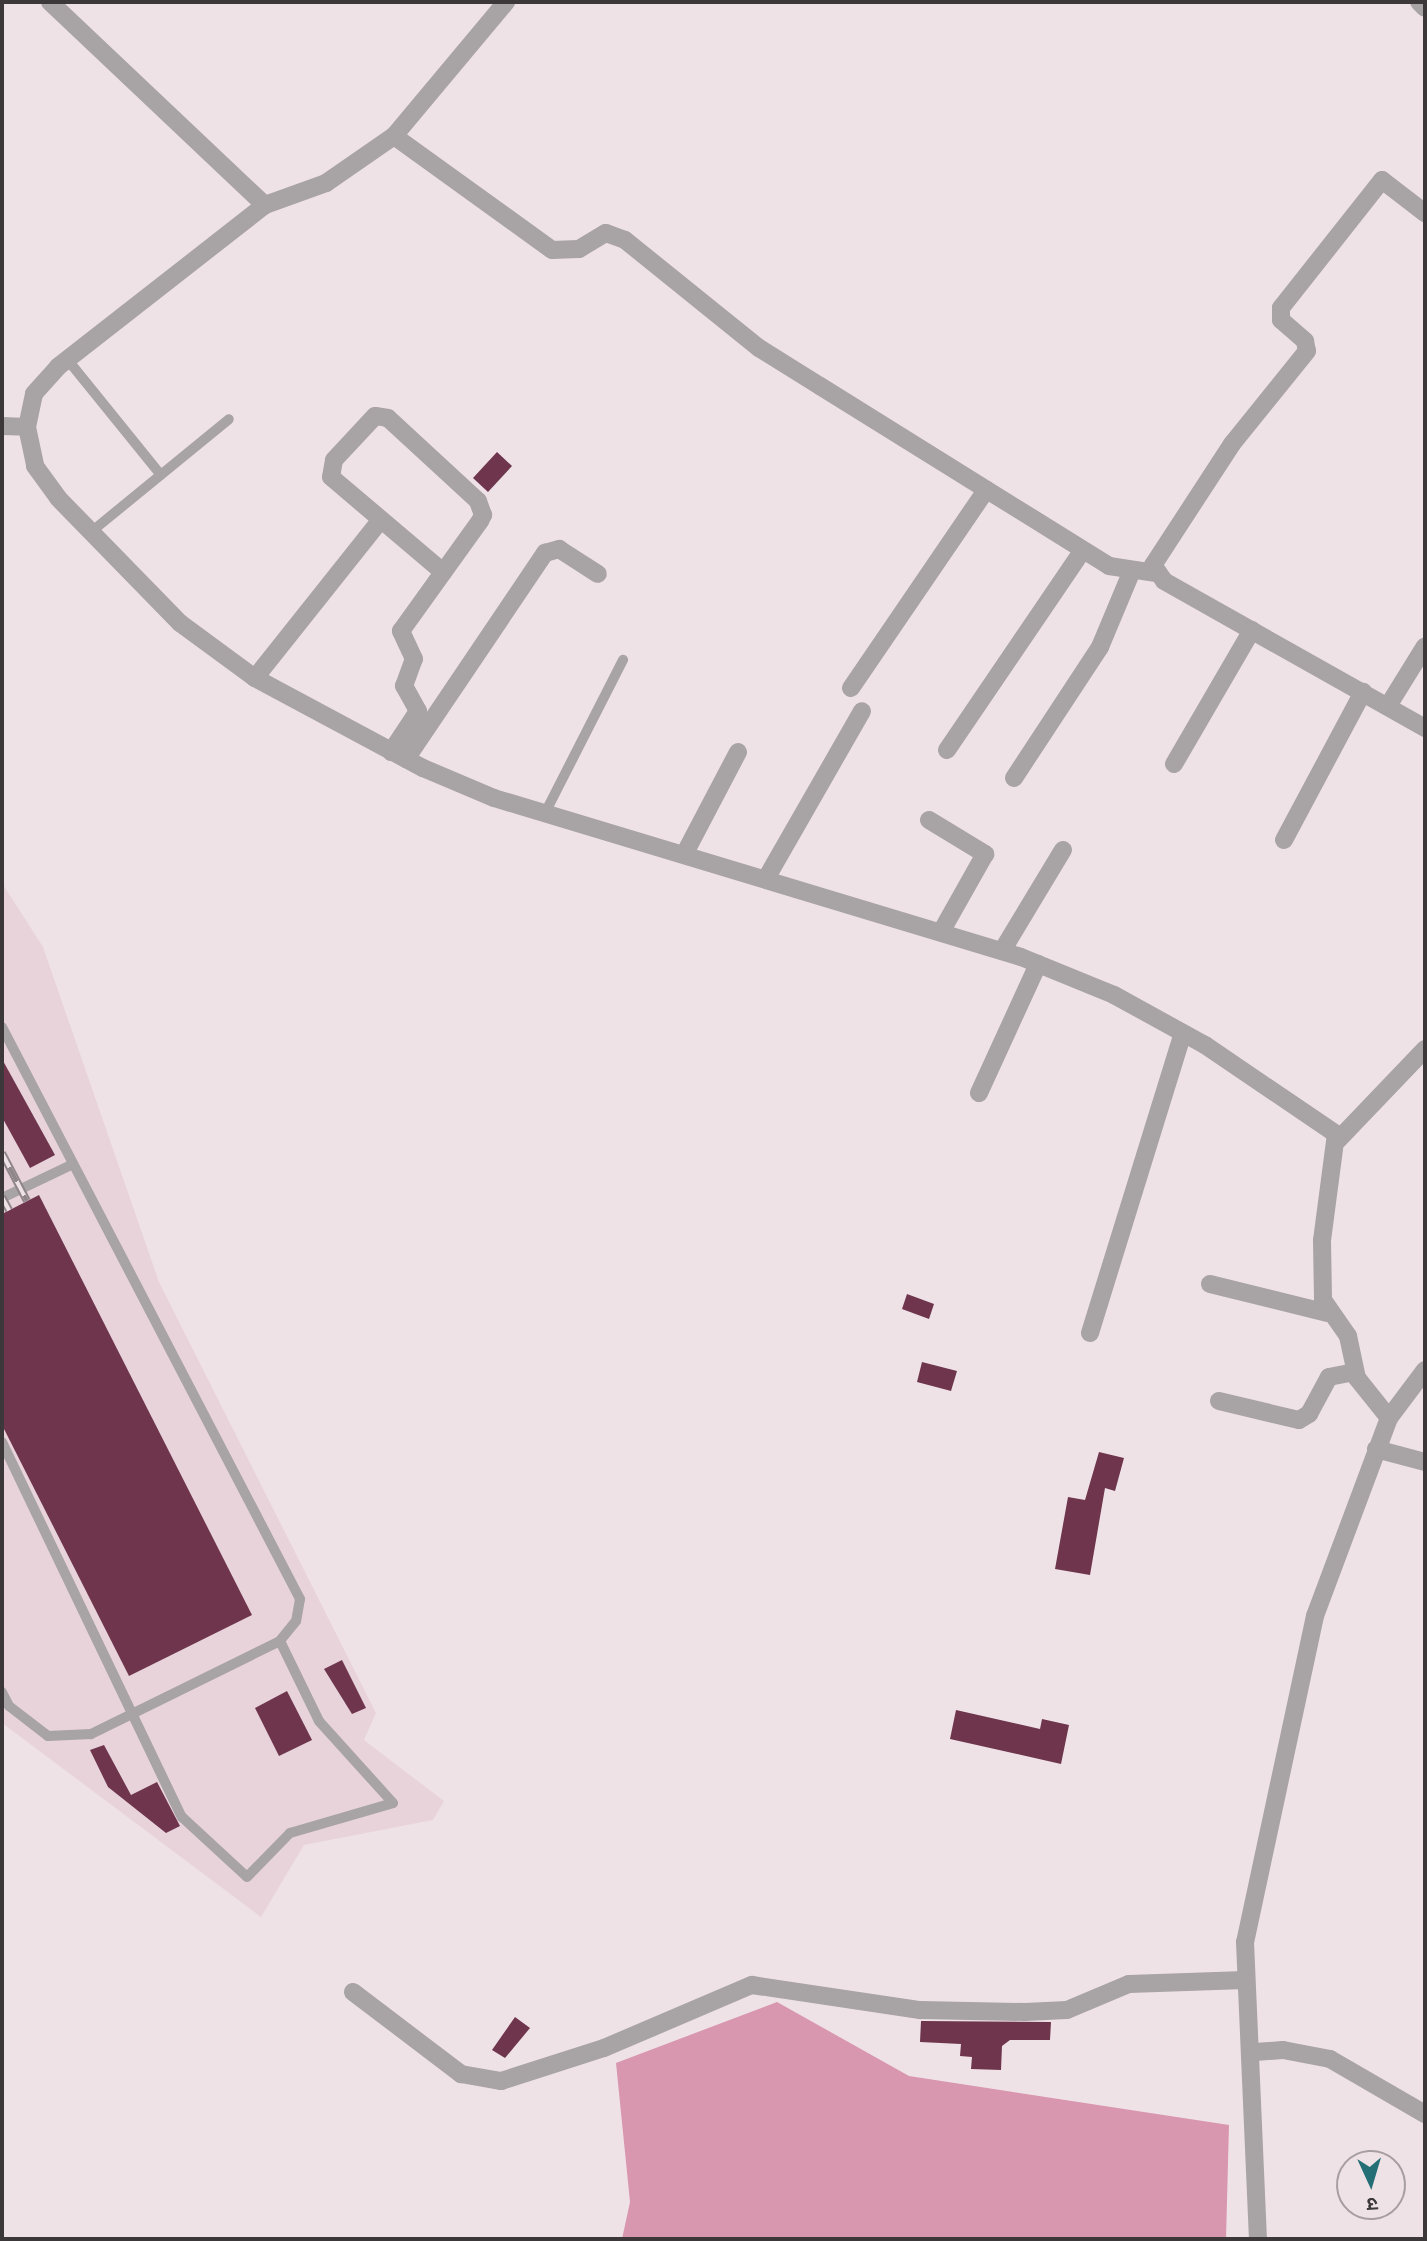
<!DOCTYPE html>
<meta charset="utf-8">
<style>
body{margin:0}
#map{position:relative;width:1427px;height:2241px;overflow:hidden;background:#efe2e7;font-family:Roboto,"Noto Sans Devanagari",sans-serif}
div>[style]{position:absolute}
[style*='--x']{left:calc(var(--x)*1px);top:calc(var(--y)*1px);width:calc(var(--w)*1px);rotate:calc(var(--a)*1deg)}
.built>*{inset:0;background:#e8d3db}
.water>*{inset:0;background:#d896af}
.building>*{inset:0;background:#6e354d}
.service>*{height:10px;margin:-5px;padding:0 5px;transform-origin:5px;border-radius:5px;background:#a8a3a5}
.minor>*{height:18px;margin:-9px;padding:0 9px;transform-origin:9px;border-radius:9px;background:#a8a3a5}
.tertiary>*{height:18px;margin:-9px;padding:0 9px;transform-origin:9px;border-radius:9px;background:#a8a3a5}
.rail>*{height:8px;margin-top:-4px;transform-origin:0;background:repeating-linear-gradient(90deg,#efe2e7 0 16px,#8f8689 0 32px);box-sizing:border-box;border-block:2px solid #8f8689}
span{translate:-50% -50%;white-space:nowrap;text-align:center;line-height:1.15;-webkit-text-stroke:7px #efe2e7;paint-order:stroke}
.frame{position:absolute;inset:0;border:4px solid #3c3739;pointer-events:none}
.north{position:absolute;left:1336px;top:2150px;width:70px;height:70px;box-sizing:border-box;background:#efe2e7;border:2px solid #a79ea1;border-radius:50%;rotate:176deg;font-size:19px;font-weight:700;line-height:28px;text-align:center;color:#3c3739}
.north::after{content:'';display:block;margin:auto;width:24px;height:32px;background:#246e76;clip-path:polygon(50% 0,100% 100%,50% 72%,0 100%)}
</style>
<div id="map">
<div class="built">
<div style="clip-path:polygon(2px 883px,43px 947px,159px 1282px,376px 1713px,364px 1740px,444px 1801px,433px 1820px,304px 1845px,261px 1917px,2px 1723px)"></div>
</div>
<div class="water">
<div style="clip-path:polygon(777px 2002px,909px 2076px,1229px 2125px,1226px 2239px,622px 2239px,630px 2202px,616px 2063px)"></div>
</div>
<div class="building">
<div style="clip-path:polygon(497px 452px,512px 466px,488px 492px,473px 478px)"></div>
<div style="clip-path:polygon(2px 1059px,55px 1155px,30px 1168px,2px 1117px)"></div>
<div style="clip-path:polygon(39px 1195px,252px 1615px,129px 1676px,2px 1425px,2px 1214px)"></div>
<div style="clip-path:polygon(907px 1294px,934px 1304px,929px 1319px,902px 1309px)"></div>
<div style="clip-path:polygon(922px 1362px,957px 1371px,951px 1391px,917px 1382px)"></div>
<div style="clip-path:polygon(1099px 1452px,1124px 1458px,1115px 1491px,1105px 1488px,1090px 1575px,1055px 1569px,1068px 1497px,1085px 1500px)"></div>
<div style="clip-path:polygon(342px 1660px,366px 1708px,352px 1714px,324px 1669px)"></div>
<div style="clip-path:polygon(287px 1691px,312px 1740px,279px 1756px,255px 1708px)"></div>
<div style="clip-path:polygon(956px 1710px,1040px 1729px,1042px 1719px,1069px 1725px,1061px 1764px,950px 1739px)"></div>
<div style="clip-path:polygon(104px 1745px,131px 1795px,157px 1782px,180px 1826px,166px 1833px,108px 1787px,90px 1750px)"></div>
<div style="clip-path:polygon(515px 2017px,530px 2028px,505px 2058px,492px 2050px)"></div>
<div style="clip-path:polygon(921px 2021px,1051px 2022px,1050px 2040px,1010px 2040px,1002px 2046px,1001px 2070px,971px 2069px,972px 2057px,960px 2056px,961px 2044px,920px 2042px)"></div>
</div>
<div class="service">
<div style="--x:67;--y:359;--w:149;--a:51"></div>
<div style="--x:91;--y:532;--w:178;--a:-39.3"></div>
<div style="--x:545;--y:813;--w:172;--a:-63"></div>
<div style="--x:2;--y:1027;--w:645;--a:62.48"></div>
<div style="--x:300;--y:1599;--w:22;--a:100"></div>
<div style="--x:296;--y:1621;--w:26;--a:129"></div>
<div style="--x:280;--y:1641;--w:211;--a:153.8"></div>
<div style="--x:91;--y:1734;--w:43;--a:177.3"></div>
<div style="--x:48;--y:1736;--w:49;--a:-142.4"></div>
<div style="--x:9;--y:1706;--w:16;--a:-117"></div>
<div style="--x:2;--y:1198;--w:76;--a:-25.6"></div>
<div style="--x:2;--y:1442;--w:416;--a:64.4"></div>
<div style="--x:182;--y:1817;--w:88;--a:42.7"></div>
<div style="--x:247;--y:1877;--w:62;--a:-45.7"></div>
<div style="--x:290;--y:1833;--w:107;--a:-16.2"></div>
<div style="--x:393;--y:1803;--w:110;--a:-132.1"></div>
<div style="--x:319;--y:1721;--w:89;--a:-116"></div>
</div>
<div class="minor">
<div style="--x:1419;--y:2;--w:8;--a:45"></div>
<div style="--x:394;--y:136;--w:195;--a:35.8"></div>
<div style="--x:552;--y:250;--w:27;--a:-2"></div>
<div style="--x:579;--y:249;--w:31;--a:-31"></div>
<div style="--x:606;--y:233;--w:20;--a:20"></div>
<div style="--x:625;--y:240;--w:172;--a:38.9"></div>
<div style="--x:759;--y:348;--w:72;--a:31.9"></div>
<div style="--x:820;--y:386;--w:340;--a:31.9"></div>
<div style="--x:1109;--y:566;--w:48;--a:8.5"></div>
<div style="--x:265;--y:205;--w:65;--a:-19.8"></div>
<div style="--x:326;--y:183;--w:83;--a:-34.7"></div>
<div style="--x:394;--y:136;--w:175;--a:-50.1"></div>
<div style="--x:1425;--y:213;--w:54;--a:-142.5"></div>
<div style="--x:1382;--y:180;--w:163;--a:128.3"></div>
<div style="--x:1281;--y:308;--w:12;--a:90"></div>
<div style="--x:1281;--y:320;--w:32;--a:41"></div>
<div style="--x:1305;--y:341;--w:10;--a:79"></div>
<div style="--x:1307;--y:351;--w:119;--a:128.9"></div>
<div style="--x:1232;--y:444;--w:145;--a:123.1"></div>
<div style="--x:1153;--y:565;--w:19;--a:55"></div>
<div style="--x:1164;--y:581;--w:300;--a:29.4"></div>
<div style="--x:2;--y:426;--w:25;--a:2"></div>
<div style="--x:255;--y:678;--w:201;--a:-51.5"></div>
<div style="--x:851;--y:688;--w:240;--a:-55.7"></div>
<div style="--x:1388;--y:706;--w:70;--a:-58.3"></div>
<div style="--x:947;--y:750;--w:240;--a:-55.8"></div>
<div style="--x:391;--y:752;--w:49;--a:-56.6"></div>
<div style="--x:418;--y:711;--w:29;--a:-119"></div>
<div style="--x:404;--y:686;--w:29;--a:-70"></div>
<div style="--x:414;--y:659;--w:31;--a:-115"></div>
<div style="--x:401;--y:631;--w:135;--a:-54.3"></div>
<div style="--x:480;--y:521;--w:7;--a:-63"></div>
<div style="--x:483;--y:515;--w:15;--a:-110"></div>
<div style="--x:478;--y:501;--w:122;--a:-137.3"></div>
<div style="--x:388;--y:418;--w:13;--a:-171"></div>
<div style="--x:375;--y:416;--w:60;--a:133"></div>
<div style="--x:334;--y:460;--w:17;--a:100"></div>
<div style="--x:331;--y:477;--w:147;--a:40.3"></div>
<div style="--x:406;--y:759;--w:249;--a:-56"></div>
<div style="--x:545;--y:553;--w:15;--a:-16"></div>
<div style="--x:559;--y:549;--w:46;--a:32.7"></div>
<div style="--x:1174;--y:764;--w:155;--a:-59.8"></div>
<div style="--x:1014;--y:778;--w:157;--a:-56.7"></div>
<div style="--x:1100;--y:647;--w:80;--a:-67.3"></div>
<div style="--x:929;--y:820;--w:66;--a:31.3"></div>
<div style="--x:985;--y:854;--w:90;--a:119.4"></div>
<div style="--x:1284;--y:840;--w:168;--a:-61.9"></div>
<div style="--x:685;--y:853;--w:114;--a:-62.3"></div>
<div style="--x:767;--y:877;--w:191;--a:-60.2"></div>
<div style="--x:1002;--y:951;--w:118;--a:-58.9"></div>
<div style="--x:979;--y:1093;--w:142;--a:-65.4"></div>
<div style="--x:1338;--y:1140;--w:126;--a:-46.3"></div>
<div style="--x:1210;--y:1284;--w:121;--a:13.9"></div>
<div style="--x:1090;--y:1333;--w:314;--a:-72.8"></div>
<div style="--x:1219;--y:1401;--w:82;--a:13.4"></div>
<div style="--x:1299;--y:1420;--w:12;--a:-31"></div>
<div style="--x:1309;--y:1414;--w:42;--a:-61.6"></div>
<div style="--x:1329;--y:1377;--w:26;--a:-11"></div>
<div style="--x:1389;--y:1418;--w:60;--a:-53.1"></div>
<div style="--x:1376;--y:1449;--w:51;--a:14.9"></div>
<div style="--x:353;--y:1992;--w:136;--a:37.2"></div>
<div style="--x:461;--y:2074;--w:41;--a:9.9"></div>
<div style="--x:501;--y:2081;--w:108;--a:-17.8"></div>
<div style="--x:604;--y:2048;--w:161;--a:-23.1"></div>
<div style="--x:752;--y:1985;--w:170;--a:8.5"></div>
<div style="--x:920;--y:2010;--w:105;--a:1.1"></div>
<div style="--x:1025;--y:2012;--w:42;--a:-2.7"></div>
<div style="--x:1067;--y:2010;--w:67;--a:-22.8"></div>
<div style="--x:1129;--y:1984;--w:116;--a:-2"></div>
<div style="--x:1255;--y:2052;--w:28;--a:-4"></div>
<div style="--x:1283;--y:2050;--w:48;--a:10.8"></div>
<div style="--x:1330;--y:2059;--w:110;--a:30.1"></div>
</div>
<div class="tertiary">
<div style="--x:50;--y:2;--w:296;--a:43.4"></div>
<div style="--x:265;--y:205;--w:263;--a:142"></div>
<div style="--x:58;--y:367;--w:36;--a:132"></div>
<div style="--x:34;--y:394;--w:34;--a:102"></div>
<div style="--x:27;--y:427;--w:40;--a:78"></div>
<div style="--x:35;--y:466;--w:39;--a:54"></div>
<div style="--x:58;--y:498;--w:175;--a:45.7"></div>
<div style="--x:180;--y:623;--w:93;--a:36.3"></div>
<div style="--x:255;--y:678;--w:191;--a:28.2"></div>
<div style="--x:423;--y:768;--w:77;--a:22.9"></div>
<div style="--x:494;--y:798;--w:550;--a:16.79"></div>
<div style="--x:1021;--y:957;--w:100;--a:22.2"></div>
<div style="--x:1114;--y:995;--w:104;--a:28.8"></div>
<div style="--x:1205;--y:1045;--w:158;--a:34.2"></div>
<div style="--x:1336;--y:1134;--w:108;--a:97.5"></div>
<div style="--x:1322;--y:1241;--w:59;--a:89"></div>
<div style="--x:1323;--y:1300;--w:44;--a:55.2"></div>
<div style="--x:1348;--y:1336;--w:43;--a:77.9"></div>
<div style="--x:1357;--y:1378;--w:51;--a:51.3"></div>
<div style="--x:1389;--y:1418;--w:211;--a:110.5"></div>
<div style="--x:1315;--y:1616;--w:333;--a:102.1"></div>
<div style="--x:1245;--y:1942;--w:297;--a:87.5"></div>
</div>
<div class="rail">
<div style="--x:2;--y:1153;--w:54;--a:62.5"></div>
<div style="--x:2;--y:1197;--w:15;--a:62"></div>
</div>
<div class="frame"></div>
<div class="north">उ</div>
</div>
